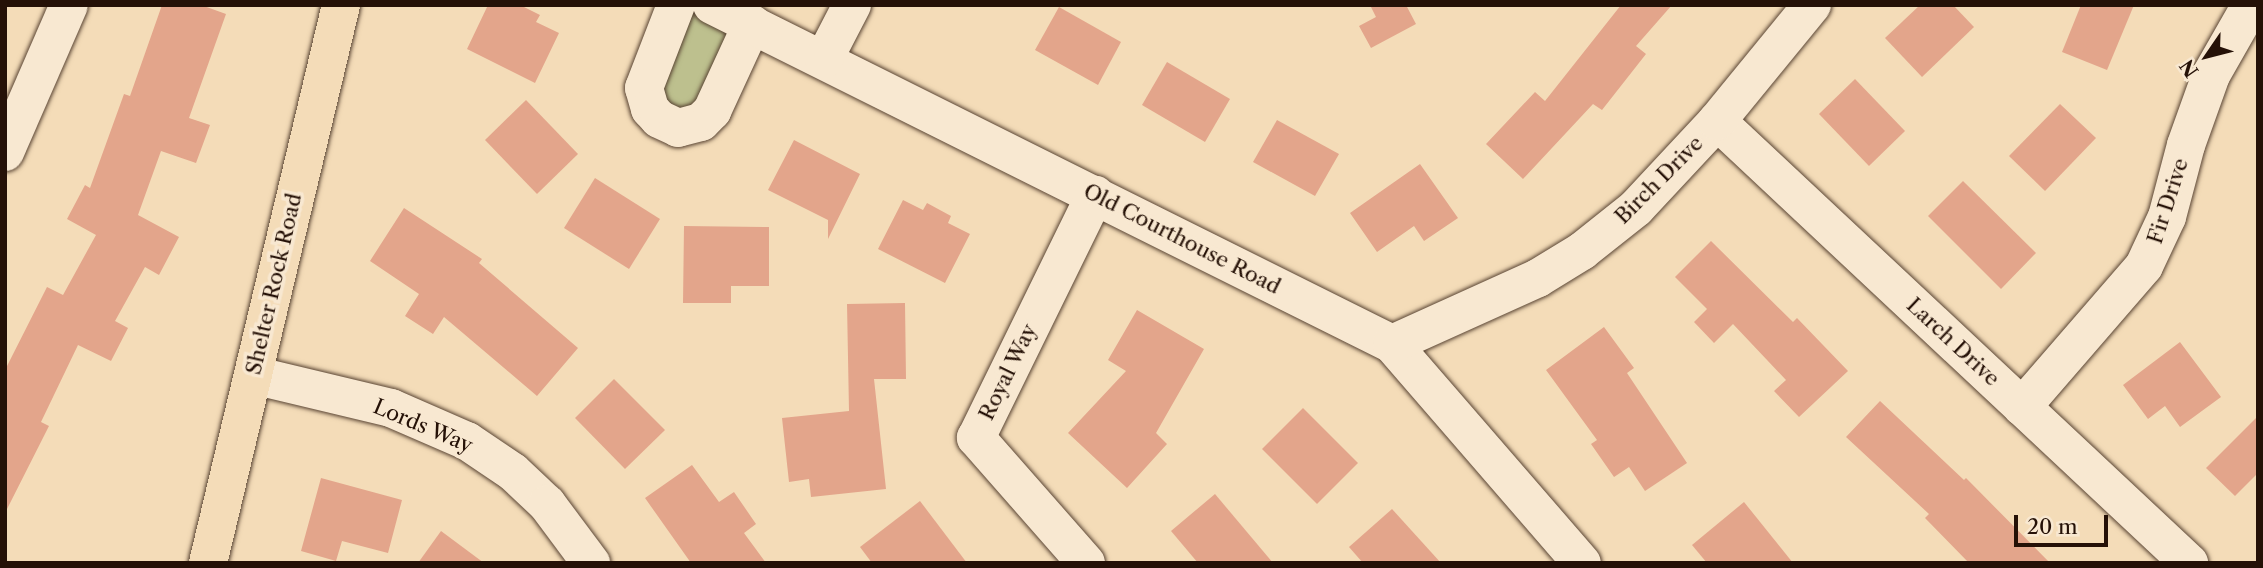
<!DOCTYPE html>
<style>
body{margin:0}
#map{position:relative;width:2263px;height:568px;overflow:hidden;background:#f4dcb8;font-family:"Libre Caslon Text",serif}
div>[style]{position:absolute}
[style*='--x']{left:calc(var(--x)*1px);top:calc(var(--y)*1px);width:calc(var(--w)*1px);rotate:calc(var(--a)*1deg)}
.green>*{inset:0;background:#bdc08e}
.building>*{inset:0;background:#e3a58b}
.roads{filter:drop-shadow(0 0 2px #594433) drop-shadow(0 0 2px #594433)}
.minor>*{height:38px;margin:-19px;padding:0 19px;transform-origin:19px;border-radius:19px;background:#f8e8d1}
.major>*{height:38px;margin:-19px;padding:0 19px;transform-origin:19px;border-radius:19px;background:#f4dcb8}
span{translate:-50% -50%;white-space:nowrap;text-align:center;line-height:1.15;-webkit-text-stroke:7px #f8e8d1;paint-order:stroke}
.street-label{font-size:21px;color:#251107}
.frame{position:absolute;inset:0;border:7px solid #251107;pointer-events:none}
.north{position:absolute;left:2172px;top:21px;width:70px;height:70px;-webkit-text-stroke:5px #f8e8d1;paint-order:stroke;rotate:235deg;font-size:19px;font-weight:700;line-height:28px;text-align:center;color:#251107}
.north::after{content:'';display:block;margin:auto;width:24px;height:32px;background:#251107;clip-path:polygon(50% 0,100% 100%,50% 72%,0 100%)}
.scale{position:absolute;left:2014px;top:515px;width:94px;height:32px;box-sizing:border-box;border:4px solid #251107;border-top:0;padding-left:9px;font-size:21px;line-height:24px;white-space:nowrap;color:#251107;-webkit-text-stroke:5px #f8e8d1;paint-order:stroke}
</style>
<div id="map">
<div class="green">
<div style="clip-path:polygon(676px 5px,752px 24px,712px 111px,659px 119px)"></div>
</div>
<div class="building">
<div style="clip-path:polygon(162px 5px,201px 5px,226px 14px,189px 118px,210px 125px,196px 163px,161px 151px,138px 215px,179px 237px,159px 275px,145px 267px,115px 321px,128px 328px,111px 361px,78px 345px,41px 422px,49px 426px,5px 513px,5px 370px,47px 287px,63px 295px,96px 235px,67px 219px,85px 185px,90px 188px,124px 94px,130px 96px)"></div>
<div style="clip-path:polygon(488px 5px,520px 5px,540px 15px,536px 22px,559px 33px,535px 83px,467px 49px)"></div>
<div style="clip-path:polygon(1370px 5px,1406px 5px,1416px 24px,1371px 48px,1359px 26px,1376px 17px)"></div>
<div style="clip-path:polygon(1621px 5px,1672px 5px,1636px 46px,1646px 54px,1602px 110px,1593px 104px,1523px 179px,1486px 144px,1535px 92px,1545px 101px)"></div>
<div style="clip-path:polygon(1920px 5px,1953px 5px,1974px 27px,1922px 77px,1885px 38px)"></div>
<div style="clip-path:polygon(2081px 5px,2134px 5px,2107px 70px,2062px 52px)"></div>
<div style="clip-path:polygon(1059px 7px,1121px 42px,1098px 85px,1035px 50px)"></div>
<div style="clip-path:polygon(1167px 62px,1230px 99px,1205px 142px,1142px 105px)"></div>
<div style="clip-path:polygon(1855px 79px,1905px 131px,1869px 166px,1819px 114px)"></div>
<div style="clip-path:polygon(526px 100px,578px 154px,537px 194px,485px 140px)"></div>
<div style="clip-path:polygon(2060px 104px,2096px 138px,2045px 191px,2009px 156px)"></div>
<div style="clip-path:polygon(1277px 120px,1339px 154px,1315px 196px,1253px 162px)"></div>
<div style="clip-path:polygon(794px 140px,860px 174px,828px 239px,828px 220px,768px 190px)"></div>
<div style="clip-path:polygon(1420px 164px,1458px 218px,1424px 241px,1414px 226px,1377px 252px,1350px 213px)"></div>
<div style="clip-path:polygon(595px 178px,660px 219px,629px 269px,564px 228px)"></div>
<div style="clip-path:polygon(1963px 181px,2036px 253px,2001px 289px,1928px 216px)"></div>
<div style="clip-path:polygon(903px 200px,923px 210px,927px 203px,951px 216px,948px 223px,970px 234px,945px 283px,878px 249px)"></div>
<div style="clip-path:polygon(404px 208px,482px 259px,479px 263px,578px 348px,537px 396px,444px 317px,433px 334px,405px 316px,419px 294px,370px 261px)"></div>
<div style="clip-path:polygon(684px 226px,769px 227px,769px 286px,731px 286px,731px 303px,683px 303px)"></div>
<div style="clip-path:polygon(1711px 241px,1793px 322px,1797px 318px,1848px 371px,1799px 417px,1774px 391px,1786px 380px,1733px 324px,1714px 343px,1694px 322px,1707px 309px,1675px 277px)"></div>
<div style="clip-path:polygon(905px 303px,906px 379px,874px 379px,886px 489px,811px 497px,809px 479px,789px 482px,782px 418px,849px 411px,847px 304px)"></div>
<div style="clip-path:polygon(1137px 310px,1204px 349px,1156px 433px,1167px 444px,1127px 488px,1068px 433px,1126px 371px,1108px 360px)"></div>
<div style="clip-path:polygon(1604px 327px,1634px 368px,1627px 373px,1687px 463px,1645px 491px,1629px 467px,1614px 477px,1591px 444px,1597px 440px,1546px 370px)"></div>
<div style="clip-path:polygon(2180px 342px,2221px 397px,2180px 427px,2165px 406px,2148px 419px,2123px 385px)"></div>
<div style="clip-path:polygon(614px 379px,665px 430px,625px 469px,575px 418px)"></div>
<div style="clip-path:polygon(1880px 401px,1964px 480px,1966px 478px,2050px 563px,1969px 563px,1925px 518px,1929px 514px,1846px 437px)"></div>
<div style="clip-path:polygon(1303px 408px,1358px 463px,1317px 504px,1262px 449px)"></div>
<div style="clip-path:polygon(2258px 416px,2258px 473px,2235px 496px,2206px 468px)"></div>
<div style="clip-path:polygon(692px 465px,719px 502px,734px 492px,756px 524px,744px 533px,766px 563px,691px 563px,645px 498px)"></div>
<div style="clip-path:polygon(321px 478px,402px 500px,388px 553px,342px 541px,336px 561px,301px 551px)"></div>
<div style="clip-path:polygon(1215px 494px,1273px 563px,1198px 563px,1171px 531px)"></div>
<div style="clip-path:polygon(920px 501px,967px 563px,872px 563px,860px 547px)"></div>
<div style="clip-path:polygon(1744px 502px,1793px 563px,1707px 563px,1692px 545px)"></div>
<div style="clip-path:polygon(1392px 509px,1441px 563px,1363px 563px,1349px 547px)"></div>
<div style="clip-path:polygon(441px 531px,484px 563px,418px 563px)"></div>
</div>
<div class="roads">
<div class="minor">
<div style="--x:676;--y:5;--w:89;--a:111.1"></div>
<div style="--x:644;--y:88;--w:22;--a:74"></div>
<div style="--x:650;--y:109;--w:13;--a:48"></div>
<div style="--x:659;--y:119;--w:21;--a:25"></div>
<div style="--x:678;--y:128;--w:24;--a:-15"></div>
<div style="--x:701;--y:122;--w:16;--a:-45"></div>
<div style="--x:712;--y:111;--w:96;--a:-65.3"></div>
<div style="--x:712;--y:5;--w:760;--a:26.5"></div>
<div style="--x:1392;--y:344;--w:290;--a:49.1"></div>
<div style="--x:824;--y:59;--w:61;--a:-62.6"></div>
<div style="--x:1717;--y:121;--w:647;--a:43.12"></div>
<div style="--x:5;--y:152;--w:160;--a:-66.5"></div>
<div style="--x:1392;--y:344;--w:160;--a:-24.3"></div>
<div style="--x:1538;--y:278;--w:52;--a:-31.5"></div>
<div style="--x:1582;--y:251;--w:69;--a:-38.5"></div>
<div style="--x:1636;--y:208;--w:119;--a:-47"></div>
<div style="--x:1717;--y:121;--w:150;--a:-50.7"></div>
<div style="--x:253;--y:375;--w:142;--a:13.4"></div>
<div style="--x:391;--y:408;--w:83;--a:23.5"></div>
<div style="--x:467;--y:441;--w:55;--a:34"></div>
<div style="--x:513;--y:472;--w:47;--a:43.3"></div>
<div style="--x:547;--y:504;--w:74;--a:53.3"></div>
<div style="--x:2022;--y:407;--w:186;--a:-49.1"></div>
<div style="--x:2144;--y:266;--w:54;--a:-64.9"></div>
<div style="--x:2167;--y:217;--w:74;--a:-75.2"></div>
<div style="--x:2186;--y:145;--w:74;--a:-70.3"></div>
<div style="--x:2211;--y:75;--w:81;--a:-60.3"></div>
<div style="--x:1086;--y:563;--w:167;--a:-131.3"></div>
<div style="--x:976;--y:438;--w:271;--a:-63.9"></div>
</div>
<div class="major">
<div style="--x:208;--y:563;--w:574;--a:-76.59"></div>
</div>
</div>
<div class="street-label">
<span style="left:1659px;top:180px;rotate:-45deg">Birch Drive</span>
<span style="left:2168px;top:201px;rotate:-72deg">Fir Drive</span>
<span style="left:1182px;top:239px;rotate:27deg">Old Courthouse Road</span>
<span style="left:274px;top:284px;rotate:-77deg">Shelter Rock Road</span>
<span style="left:1953px;top:342px;rotate:43deg">Larch Drive</span>
<span style="left:1008px;top:372px;rotate:-64deg">Royal Way</span>
<span style="left:423px;top:426px;rotate:23deg">Lords Way</span>
</div>
<div class="frame"></div>
<div class="north">N</div>
<div class="scale">20 m</div>
</div>
